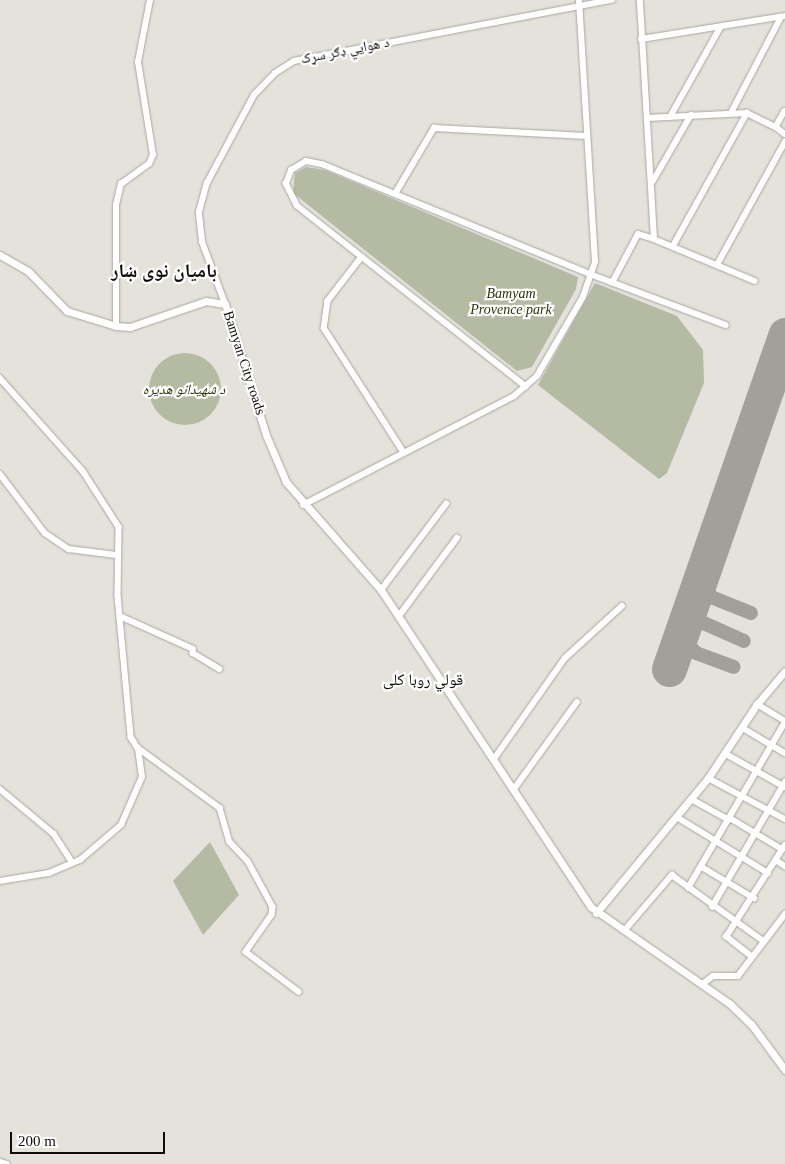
<!DOCTYPE html>
<meta charset="utf-8">
<style>
body{margin:0}
#map{position:relative;width:785px;height:1164px;overflow:hidden;background:#e4e2db;font-family:"Times New Roman","Noto Naskh Arabic",serif}
div>[style]{position:absolute}
[style*='--x']{left:calc(var(--x)*1px);top:calc(var(--y)*1px);width:calc(var(--w)*1px);rotate:calc(var(--a)*1deg)}
.green>*{inset:0;background:#b5baa2}
.round{border-radius:50%}
.taxiway>*{height:14px;margin:-7px;padding:0 7px;transform-origin:7px;border-radius:7px;background:#a2a09a}
.runway>*{height:35px;margin:-17.5px;padding:0 17.5px;transform-origin:17.5px;border-radius:17.5px;background:#a2a09a}
.roads{filter:drop-shadow(0 0 1px #a9a7a1) drop-shadow(0 0 1px #a9a7a1)}
.minor>*{height:5.5px;margin:-2.75px;padding:0 2.75px;transform-origin:2.75px;border-radius:2.75px;background:#fff}
.tertiary>*{height:7px;margin:-3.5px;padding:0 3.5px;transform-origin:3.5px;border-radius:3.5px;background:#fff}
span{translate:-50% -50%;white-space:nowrap;text-align:center;line-height:1.15;-webkit-text-stroke:4.5px #fff;paint-order:stroke}
.street-label{font-size:14px;color:#0d0c0a}
.park-label{font-size:14px;color:#2d3306;font-style:italic}
.quarter-label{font-size:16px;color:#0d0c0a}
.district-label{font-size:19px;color:#0d0c0a;font-weight:700}
.scale{position:absolute;left:10px;top:1132px;width:155px;height:22px;box-sizing:border-box;border:2px solid #0d0c0a;border-top:0;padding-left:6px;font-size:15px;line-height:18px;white-space:nowrap;color:#0d0c0a;-webkit-text-stroke:4px #fff;paint-order:stroke}
</style>
<div id="map">
<div class="green">
<div style="clip-path:polygon(306px 167px,325px 170px,578px 277px,576px 289px,532px 367px,517px 371px,293px 193px,295px 173px)"></div>
<div style="clip-path:polygon(595px 283px,677px 316px,703px 350px,704px 383px,667px 473px,659px 479px,538px 385px)"></div>
<div class="round" style="left:149px;top:353px;width:72px;height:72px"></div>
<div style="clip-path:polygon(210px 842px,239px 895px,203px 935px,173px 881px)"></div>
</div>
<div class="taxiway">
<div style="--x:702;--y:574;--w:25;--a:69"></div>
<div style="--x:711;--y:597;--w:43;--a:21.8"></div>
<div style="--x:693;--y:601;--w:21;--a:73"></div>
<div style="--x:699;--y:621;--w:49;--a:24"></div>
<div style="--x:684;--y:626;--w:19;--a:78"></div>
<div style="--x:688;--y:645;--w:11;--a:45"></div>
<div style="--x:696;--y:653;--w:40;--a:20.2"></div>
</div>
<div class="runway">
<div style="--x:669;--y:669;--w:354;--a:-70.8"></div>
</div>
<div class="roads">
<div class="minor">
<div style="--x:641;--y:39;--w:146;--a:-9.1"></div>
<div style="--x:785;--y:111;--w:18;--a:119"></div>
<div style="--x:776;--y:127;--w:11;--a:38"></div>
<div style="--x:731;--y:113;--w:108;--a:-62.5"></div>
<div style="--x:670;--y:117;--w:102;--a:-60.7"></div>
<div style="--x:647;--y:118;--w:100;--a:-2.9"></div>
<div style="--x:747;--y:113;--w:32;--a:26"></div>
<div style="--x:653;--y:181;--w:76;--a:-60.1"></div>
<div style="--x:395;--y:194;--w:77;--a:-59.4"></div>
<div style="--x:434;--y:128;--w:152;--a:3"></div>
<div style="--x:654;--y:239;--w:109;--a:22.6"></div>
<div style="--x:674;--y:244;--w:150;--a:-60.9"></div>
<div style="--x:362;--y:257;--w:56;--a:127.7"></div>
<div style="--x:328;--y:301;--w:27;--a:98"></div>
<div style="--x:324;--y:328;--w:146;--a:57.3"></div>
<div style="--x:717;--y:265;--w:141;--a:-61.1"></div>
<div style="--x:612;--y:283;--w:55;--a:-62"></div>
<div style="--x:638;--y:234;--w:17;--a:17"></div>
<div style="--x:654;--y:239;--w:239;--a:-93.4"></div>
<div style="--x:225;--y:304;--w:66;--a:-110.4"></div>
<div style="--x:202;--y:242;--w:30;--a:-96"></div>
<div style="--x:199;--y:212;--w:30;--a:-75"></div>
<div style="--x:207;--y:183;--w:100;--a:-61.9"></div>
<div style="--x:254;--y:95;--w:30;--a:-46"></div>
<div style="--x:275;--y:73;--w:22;--a:-32"></div>
<div style="--x:294;--y:61;--w:324;--a:-10.9"></div>
<div style="--x:116;--y:326;--w:121;--a:-90"></div>
<div style="--x:116;--y:205;--w:22;--a:-77"></div>
<div style="--x:121;--y:184;--w:34;--a:-36"></div>
<div style="--x:149;--y:164;--w:10;--a:-66"></div>
<div style="--x:153;--y:155;--w:94;--a:-99.2"></div>
<div style="--x:138;--y:62;--w:63;--a:-79"></div>
<div style="--x:0;--y:378;--w:125;--a:48.3"></div>
<div style="--x:83;--y:471;--w:67;--a:57.3"></div>
<div style="--x:119;--y:527;--w:69;--a:90.8"></div>
<div style="--x:118;--y:596;--w:142;--a:84.7"></div>
<div style="--x:131;--y:737;--w:13;--a:58"></div>
<div style="--x:138;--y:748;--w:102;--a:36.2"></div>
<div style="--x:220;--y:808;--w:35;--a:74"></div>
<div style="--x:230;--y:842;--w:26;--a:47"></div>
<div style="--x:248;--y:861;--w:52;--a:61.5"></div>
<div style="--x:273;--y:907;--w:8;--a:97"></div>
<div style="--x:272;--y:915;--w:45;--a:125.1"></div>
<div style="--x:246;--y:952;--w:66;--a:37"></div>
<div style="--x:526;--y:387;--w:292;--a:-141.7"></div>
<div style="--x:297;--y:206;--w:25;--a:-117"></div>
<div style="--x:286;--y:184;--w:15;--a:-70"></div>
<div style="--x:291;--y:170;--w:17;--a:-31"></div>
<div style="--x:306;--y:161;--w:16;--a:11"></div>
<div style="--x:322;--y:164;--w:290;--a:22.3"></div>
<div style="--x:590;--y:274;--w:145;--a:20.6"></div>
<div style="--x:0;--y:474;--w:74;--a:52.7"></div>
<div style="--x:45;--y:533;--w:29;--a:34"></div>
<div style="--x:69;--y:549;--w:47;--a:7.3"></div>
<div style="--x:303;--y:505;--w:237;--a:-27.3"></div>
<div style="--x:514;--y:396;--w:30;--a:-41"></div>
<div style="--x:537;--y:376;--w:91;--a:-59.8"></div>
<div style="--x:583;--y:297;--w:37;--a:-71"></div>
<div style="--x:595;--y:262;--w:262;--a:-93.5"></div>
<div style="--x:381;--y:590;--w:108;--a:-52.9"></div>
<div style="--x:120;--y:616;--w:80;--a:24.3"></div>
<div style="--x:193;--y:649;--w:4;--a:90"></div>
<div style="--x:193;--y:653;--w:31;--a:31"></div>
<div style="--x:399;--y:616;--w:97;--a:-53.4"></div>
<div style="--x:757;--y:704;--w:33;--a:31"></div>
<div style="--x:743;--y:728;--w:49;--a:30.8"></div>
<div style="--x:726;--y:754;--w:68;--a:29.2"></div>
<div style="--x:494;--y:759;--w:123;--a:-54.9"></div>
<div style="--x:565;--y:658;--w:77;--a:-42.4"></div>
<div style="--x:708;--y:778;--w:87;--a:28"></div>
<div style="--x:0;--y:789;--w:70;--a:39.8"></div>
<div style="--x:54;--y:834;--w:33;--a:57"></div>
<div style="--x:514;--y:789;--w:107;--a:-54.1"></div>
<div style="--x:691;--y:799;--w:43;--a:28.9"></div>
<div style="--x:677;--y:817;--w:107;--a:31.6"></div>
<div style="--x:730;--y:818;--w:61;--a:30.8"></div>
<div style="--x:776;--y:860;--w:11;--a:34"></div>
<div style="--x:702;--y:867;--w:61;--a:30.8"></div>
<div style="--x:0;--y:881;--w:50;--a:-9.3"></div>
<div style="--x:49;--y:873;--w:34;--a:-23"></div>
<div style="--x:80;--y:860;--w:54;--a:-40.5"></div>
<div style="--x:121;--y:825;--w:52;--a:-66.4"></div>
<div style="--x:142;--y:777;--w:29;--a:-98"></div>
<div style="--x:688;--y:888;--w:192;--a:-59.7"></div>
<div style="--x:712;--y:907;--w:145;--a:-59.7"></div>
<div style="--x:624;--y:931;--w:74;--a:-49.4"></div>
<div style="--x:672;--y:875;--w:111;--a:35.8"></div>
<div style="--x:752;--y:957;--w:33;--a:-142"></div>
<div style="--x:726;--y:937;--w:109;--a:-57.3"></div>
<div style="--x:704;--y:983;--w:11;--a:-38"></div>
<div style="--x:713;--y:976;--w:25;--a:0"></div>
<div style="--x:738;--y:976;--w:78;--a:-52.8"></div>
<div style="--x:0;--y:1162;--w:7;--a:16"></div>
</div>
<div class="tertiary">
<div style="--x:0;--y:255;--w:32;--a:30"></div>
<div style="--x:28;--y:271;--w:56;--a:45.7"></div>
<div style="--x:67;--y:311;--w:51;--a:17"></div>
<div style="--x:116;--y:326;--w:14;--a:4"></div>
<div style="--x:130;--y:327;--w:80;--a:-18.9"></div>
<div style="--x:206;--y:301;--w:19;--a:9"></div>
<div style="--x:225;--y:304;--w:137;--a:72.6"></div>
<div style="--x:266;--y:435;--w:51;--a:66.9"></div>
<div style="--x:286;--y:482;--w:144;--a:48.7"></div>
<div style="--x:381;--y:590;--w:380;--a:56.5"></div>
<div style="--x:591;--y:907;--w:169;--a:34.9"></div>
<div style="--x:730;--y:1004;--w:29;--a:44"></div>
<div style="--x:751;--y:1024;--w:57;--a:53.5"></div>
<div style="--x:596;--y:913;--w:175;--a:-50.3"></div>
<div style="--x:708;--y:778;--w:89;--a:-56.5"></div>
<div style="--x:757;--y:704;--w:43;--a:-49.7"></div>
</div>
</div>
<div class="street-label">
<span style="left:345px;top:51px;rotate:-11deg">د هوايي ډګر سړک</span>
<span style="left:244px;top:363px;rotate:72deg">Bamyan City roads</span>
</div>
<div class="park-label">
<span style="left:511px;top:302px">Bamyam<br>Provence park</span>
<span style="left:184px;top:390px">د شهیدانو هدیره</span>
</div>
<div class="quarter-label">
<span style="left:423px;top:680px">قولي روبا کلی</span>
</div>
<div class="district-label">
<span style="left:164px;top:271px">باميان نوی ښار</span>
</div>
<div class="scale">200 m</div>
</div>
